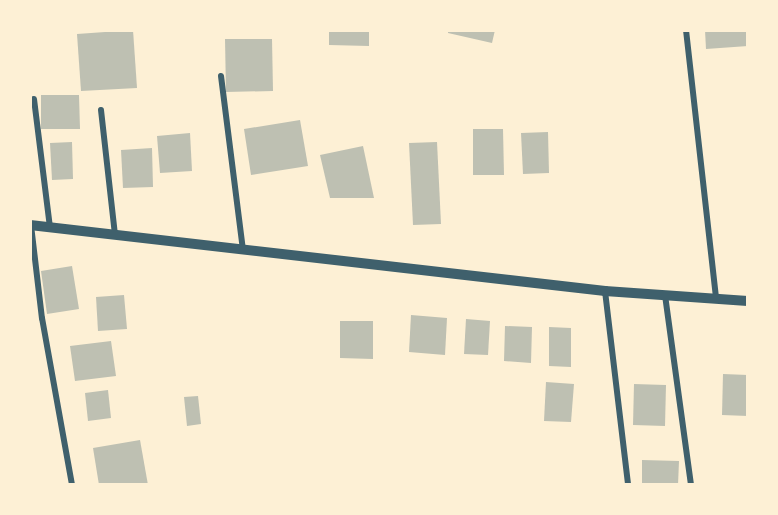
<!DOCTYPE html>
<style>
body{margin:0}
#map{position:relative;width:778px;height:515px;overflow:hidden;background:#fdf0d5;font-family:"Archivo Narrow",sans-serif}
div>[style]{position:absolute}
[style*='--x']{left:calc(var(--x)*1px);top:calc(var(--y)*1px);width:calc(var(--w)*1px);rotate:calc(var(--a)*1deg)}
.building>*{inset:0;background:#bec0b2}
.minor>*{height:6px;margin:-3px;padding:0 3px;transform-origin:3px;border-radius:3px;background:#3f606c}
.tertiary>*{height:10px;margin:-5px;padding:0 5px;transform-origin:5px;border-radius:5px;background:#3f606c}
span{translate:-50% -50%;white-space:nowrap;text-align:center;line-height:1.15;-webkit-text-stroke:4.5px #fdf0d5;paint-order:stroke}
.frame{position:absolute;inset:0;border:32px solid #fdf0d5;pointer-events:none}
</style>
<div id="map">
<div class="building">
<div style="clip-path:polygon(133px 30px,137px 88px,81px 91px,77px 34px)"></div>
<div style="clip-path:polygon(329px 30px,369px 30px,369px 46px,329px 45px)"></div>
<div style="clip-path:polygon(448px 30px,495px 30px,492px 43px,448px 33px)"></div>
<div style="clip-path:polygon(705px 30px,748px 30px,748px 46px,706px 49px)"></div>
<div style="clip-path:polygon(225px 39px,272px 39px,273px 91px,226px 92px)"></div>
<div style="clip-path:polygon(41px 95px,79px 95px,80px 129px,41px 129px)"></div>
<div style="clip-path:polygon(300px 120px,308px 166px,251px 175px,244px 129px)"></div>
<div style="clip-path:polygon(473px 129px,503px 129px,504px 175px,473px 175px)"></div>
<div style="clip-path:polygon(548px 132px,549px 173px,523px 174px,521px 133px)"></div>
<div style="clip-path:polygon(190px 133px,192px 171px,160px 173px,157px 136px)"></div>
<div style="clip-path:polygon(72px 142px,73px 179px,52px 180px,50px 143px)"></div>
<div style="clip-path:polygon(437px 142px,441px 224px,413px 225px,409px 143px)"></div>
<div style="clip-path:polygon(363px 146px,374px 198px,330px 198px,320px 155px)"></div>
<div style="clip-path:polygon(152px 148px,153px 187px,123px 188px,121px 150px)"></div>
<div style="clip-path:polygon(72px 266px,79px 309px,47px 314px,41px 271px)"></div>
<div style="clip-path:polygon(124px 295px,127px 329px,98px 331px,96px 297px)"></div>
<div style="clip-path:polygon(411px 315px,447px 318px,445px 355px,409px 352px)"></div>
<div style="clip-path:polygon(466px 319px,490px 321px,488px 355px,464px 354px)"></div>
<div style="clip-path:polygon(340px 321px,373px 321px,373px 359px,340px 358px)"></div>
<div style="clip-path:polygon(505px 326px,532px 327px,531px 363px,504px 361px)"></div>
<div style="clip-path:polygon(549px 327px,571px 328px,571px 367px,549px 366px)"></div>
<div style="clip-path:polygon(111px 341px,116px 376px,75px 381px,70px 346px)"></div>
<div style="clip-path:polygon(723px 374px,748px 375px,748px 416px,722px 415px)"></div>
<div style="clip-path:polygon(546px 382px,574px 384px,571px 422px,544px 421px)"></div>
<div style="clip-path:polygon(634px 384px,666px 385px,665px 426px,633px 425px)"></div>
<div style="clip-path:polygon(108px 390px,111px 418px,88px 421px,85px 393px)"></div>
<div style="clip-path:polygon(198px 396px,201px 424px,187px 426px,184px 397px)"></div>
<div style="clip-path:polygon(140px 440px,148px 485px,99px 485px,93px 448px)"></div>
<div style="clip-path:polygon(642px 460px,679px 461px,678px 485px,642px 485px)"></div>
</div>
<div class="minor">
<div style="--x:686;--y:30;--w:270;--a:83.6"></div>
<div style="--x:221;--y:76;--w:175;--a:82.8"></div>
<div style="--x:34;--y:99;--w:129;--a:82.9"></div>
<div style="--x:101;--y:110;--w:126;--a:83.6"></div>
<div style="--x:31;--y:225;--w:94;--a:83.3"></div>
<div style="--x:42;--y:318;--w:170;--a:79.8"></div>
<div style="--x:605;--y:291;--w:195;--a:83.2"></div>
<div style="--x:665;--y:295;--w:192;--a:82.2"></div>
</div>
<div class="tertiary">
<div style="--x:30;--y:225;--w:579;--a:6.55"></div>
<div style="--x:605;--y:291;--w:143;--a:4"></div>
</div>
<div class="frame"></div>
</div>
